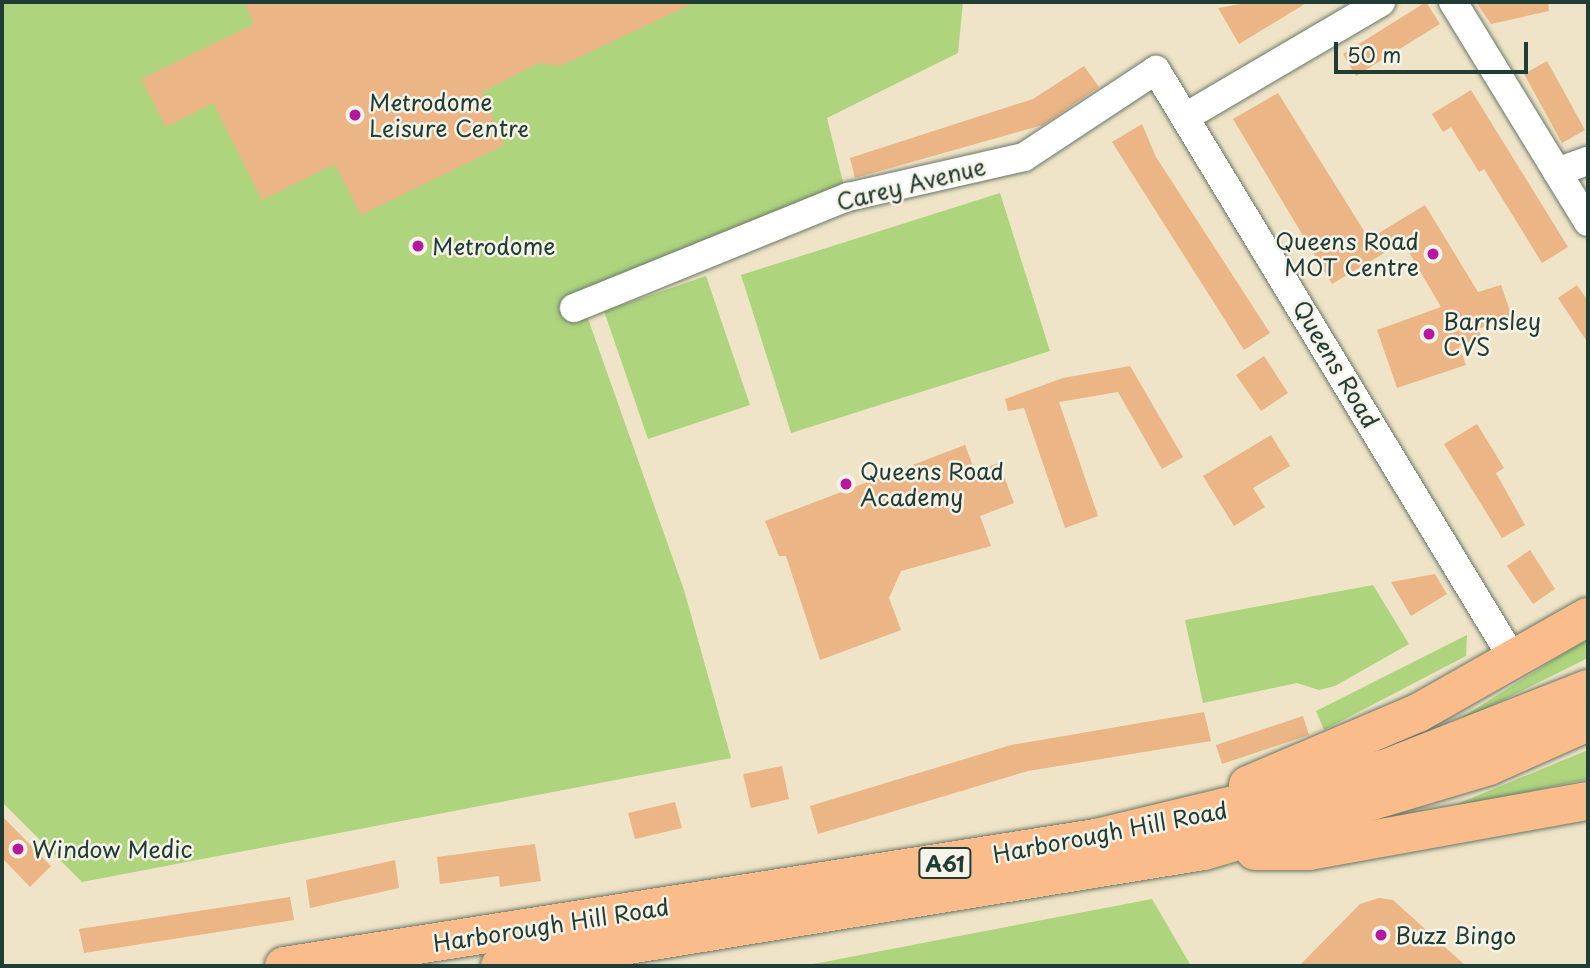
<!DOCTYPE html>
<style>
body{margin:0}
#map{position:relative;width:1590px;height:968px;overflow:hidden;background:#efe4c7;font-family:"Playpen Sans",sans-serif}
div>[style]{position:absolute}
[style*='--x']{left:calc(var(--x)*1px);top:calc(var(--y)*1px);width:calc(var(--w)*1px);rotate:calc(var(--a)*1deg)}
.green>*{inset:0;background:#aed47e}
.building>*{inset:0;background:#ebb585}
.roads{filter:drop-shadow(0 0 2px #687767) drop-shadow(0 0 2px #687767)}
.minor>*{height:28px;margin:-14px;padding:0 14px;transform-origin:14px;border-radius:14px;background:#fff}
.trunk>*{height:38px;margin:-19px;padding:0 19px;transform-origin:19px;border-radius:19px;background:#f9bc8a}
.dots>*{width:19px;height:19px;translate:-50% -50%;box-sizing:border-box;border:4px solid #f7f3e8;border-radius:50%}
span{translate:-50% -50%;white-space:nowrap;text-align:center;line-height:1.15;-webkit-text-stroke:5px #f7f3e8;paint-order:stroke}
.shield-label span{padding:2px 5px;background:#f7f3e8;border:2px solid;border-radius:5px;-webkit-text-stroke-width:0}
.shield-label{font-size:21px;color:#1f3d34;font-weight:700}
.poi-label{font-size:23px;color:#1f3d34}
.left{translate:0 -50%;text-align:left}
.right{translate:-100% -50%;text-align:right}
.street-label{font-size:23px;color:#1f3d34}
.frame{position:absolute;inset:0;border:4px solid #1f3d34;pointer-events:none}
.scale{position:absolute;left:1334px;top:42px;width:194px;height:32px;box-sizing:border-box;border:4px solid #1f3d34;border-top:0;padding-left:9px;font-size:21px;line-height:24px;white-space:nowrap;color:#1f3d34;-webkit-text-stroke:5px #f7f3e8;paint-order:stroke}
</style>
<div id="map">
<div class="green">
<div style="clip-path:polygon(2px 2px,963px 2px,958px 53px,827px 118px,845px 190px,586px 313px,684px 590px,731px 758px,82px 882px,2px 802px)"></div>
<div style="clip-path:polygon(1000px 193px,1050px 351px,791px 433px,741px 275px)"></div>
<div style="clip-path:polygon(706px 276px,750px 405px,648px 439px,604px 311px)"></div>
<div style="clip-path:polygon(1373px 585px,1409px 644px,1335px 686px,1319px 690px,1297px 683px,1203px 703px,1185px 620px)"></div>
<div style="clip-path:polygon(1467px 635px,1466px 656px,1324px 730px,1316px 711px)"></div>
<div style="clip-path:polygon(1588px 638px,1588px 658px,1439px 732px)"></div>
<div style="clip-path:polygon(1588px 750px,1588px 779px,1445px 809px)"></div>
<div style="clip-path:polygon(1152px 899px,1191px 966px,803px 966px)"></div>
</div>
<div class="building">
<div style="clip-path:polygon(244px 2px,696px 2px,560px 66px,539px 63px,482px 92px,504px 145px,361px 215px,335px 164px,262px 200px,213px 103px,166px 127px,141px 79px,254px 24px)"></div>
<div style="clip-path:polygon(1252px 2px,1308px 2px,1239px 44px,1218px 8px)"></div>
<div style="clip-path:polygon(1426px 2px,1440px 24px,1356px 76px,1343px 54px)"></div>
<div style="clip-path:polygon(1476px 2px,1548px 2px,1549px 11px,1491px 24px)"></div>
<div style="clip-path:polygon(1547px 61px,1585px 130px,1562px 143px,1524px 74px)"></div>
<div style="clip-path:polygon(1084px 66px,1099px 87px,1043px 125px,855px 178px,850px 158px,1033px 99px)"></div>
<div style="clip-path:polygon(1471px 90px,1568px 247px,1542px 263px,1484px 169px,1479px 172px,1451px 127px,1443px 132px,1432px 114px)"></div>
<div style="clip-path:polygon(1278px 93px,1369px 239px,1425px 205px,1478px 292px,1501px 285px,1512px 317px,1478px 329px,1482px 338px,1459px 346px,1466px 365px,1397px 388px,1377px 330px,1441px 307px,1403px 242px,1332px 284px,1233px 119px)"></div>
<div style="clip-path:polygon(1142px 124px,1156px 157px,1270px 333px,1244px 350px,1112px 142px)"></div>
<div style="clip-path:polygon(1577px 285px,1588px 301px,1588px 343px,1558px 298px)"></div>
<div style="clip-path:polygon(1264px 356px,1288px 393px,1261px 411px,1236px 375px)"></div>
<div style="clip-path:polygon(1130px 366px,1183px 457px,1162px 469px,1118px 392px,1059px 402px,1098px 516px,1065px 528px,1024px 408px,1008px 411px,1005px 399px,1063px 378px)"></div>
<div style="clip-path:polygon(1477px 424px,1504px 468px,1496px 473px,1525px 525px,1502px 538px,1444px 444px)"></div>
<div style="clip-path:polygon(1271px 435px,1290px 466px,1253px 488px,1265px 507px,1234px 526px,1203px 476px)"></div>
<div style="clip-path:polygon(965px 445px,975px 471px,999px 463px,1014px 503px,980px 516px,991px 546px,901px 571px,889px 598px,901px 630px,820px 660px,786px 556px,779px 556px,765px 521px)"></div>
<div style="clip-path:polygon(1530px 550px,1555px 589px,1533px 604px,1507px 566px)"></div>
<div style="clip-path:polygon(1435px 574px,1447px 594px,1411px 616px,1391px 582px)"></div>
<div style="clip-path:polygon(1204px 712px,1211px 741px,1028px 771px,818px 834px,810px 806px,1011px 745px)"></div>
<div style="clip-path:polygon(1303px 716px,1309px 735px,1222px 764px,1216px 745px)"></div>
<div style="clip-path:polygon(782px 766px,789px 799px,751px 808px,743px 774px)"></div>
<div style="clip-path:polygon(675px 802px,682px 828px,635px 839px,628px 813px)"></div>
<div style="clip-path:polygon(2px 816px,51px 866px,30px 887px,2px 858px)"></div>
<div style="clip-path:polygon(535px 844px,541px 881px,500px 887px,499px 876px,440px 884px,437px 857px)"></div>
<div style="clip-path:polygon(395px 860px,399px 888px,310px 908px,306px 880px)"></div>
<div style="clip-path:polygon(290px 897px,294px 920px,84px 953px,79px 929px)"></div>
<div style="clip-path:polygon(1379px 898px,1393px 900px,1466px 966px,1299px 966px,1360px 904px)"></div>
</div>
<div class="roads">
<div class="minor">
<div style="--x:1453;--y:2;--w:258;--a:58.5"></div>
<div style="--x:1187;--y:116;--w:225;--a:-30.4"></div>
<div style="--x:1557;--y:172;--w:33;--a:-20"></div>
<div style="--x:574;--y:308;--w:296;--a:-22.1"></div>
<div style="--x:848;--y:197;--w:180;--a:-12.8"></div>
<div style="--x:1024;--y:157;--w:158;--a:-33.4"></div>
<div style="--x:1156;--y:70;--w:689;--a:58.78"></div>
</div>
<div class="trunk">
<div style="--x:1248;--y:785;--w:185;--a:-23"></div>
<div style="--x:1418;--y:713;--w:195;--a:-29.5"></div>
<div style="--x:1255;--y:851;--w:54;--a:0"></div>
<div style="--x:1309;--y:851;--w:283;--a:-10.2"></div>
<div style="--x:284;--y:966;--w:822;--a:-8.96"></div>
<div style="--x:1096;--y:838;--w:299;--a:-13.5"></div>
<div style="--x:1387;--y:768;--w:216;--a:-21.5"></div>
<div style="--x:500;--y:966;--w:713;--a:-9.28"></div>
<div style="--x:1204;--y:851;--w:297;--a:-16.6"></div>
<div style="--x:1489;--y:766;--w:108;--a:-24"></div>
</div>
</div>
<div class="dots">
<div style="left:355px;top:115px;background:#b5179e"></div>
<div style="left:418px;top:246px;background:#b5179e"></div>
<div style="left:1433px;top:254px;background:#b5179e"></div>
<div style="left:1429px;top:334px;background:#b5179e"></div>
<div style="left:846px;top:484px;background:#b5179e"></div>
<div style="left:18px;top:849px;background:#b5179e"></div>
<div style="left:1381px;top:935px;background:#b5179e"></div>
</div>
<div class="shield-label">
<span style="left:945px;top:863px">A61</span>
</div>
<div class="poi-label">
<span class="left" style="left:369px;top:115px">Metrodome<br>Leisure Centre</span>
<span class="right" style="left:1419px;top:254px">Queens Road<br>MOT Centre</span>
<span class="left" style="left:432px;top:246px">Metrodome</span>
<span class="left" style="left:1443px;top:334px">Barnsley<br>CVS</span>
<span class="left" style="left:860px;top:484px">Queens Road<br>Academy</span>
<span class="left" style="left:32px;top:849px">Window Medic</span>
<span class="left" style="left:1395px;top:935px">Buzz Bingo</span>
</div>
<div class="street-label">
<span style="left:911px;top:184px;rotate:-14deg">Carey Avenue</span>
<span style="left:1336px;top:364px;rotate:59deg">Queens Road</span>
<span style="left:1110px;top:832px;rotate:-11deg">Harborough Hill Road</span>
<span style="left:551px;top:925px;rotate:-9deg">Harborough Hill Road</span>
</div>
<div class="frame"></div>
<div class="scale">50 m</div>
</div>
